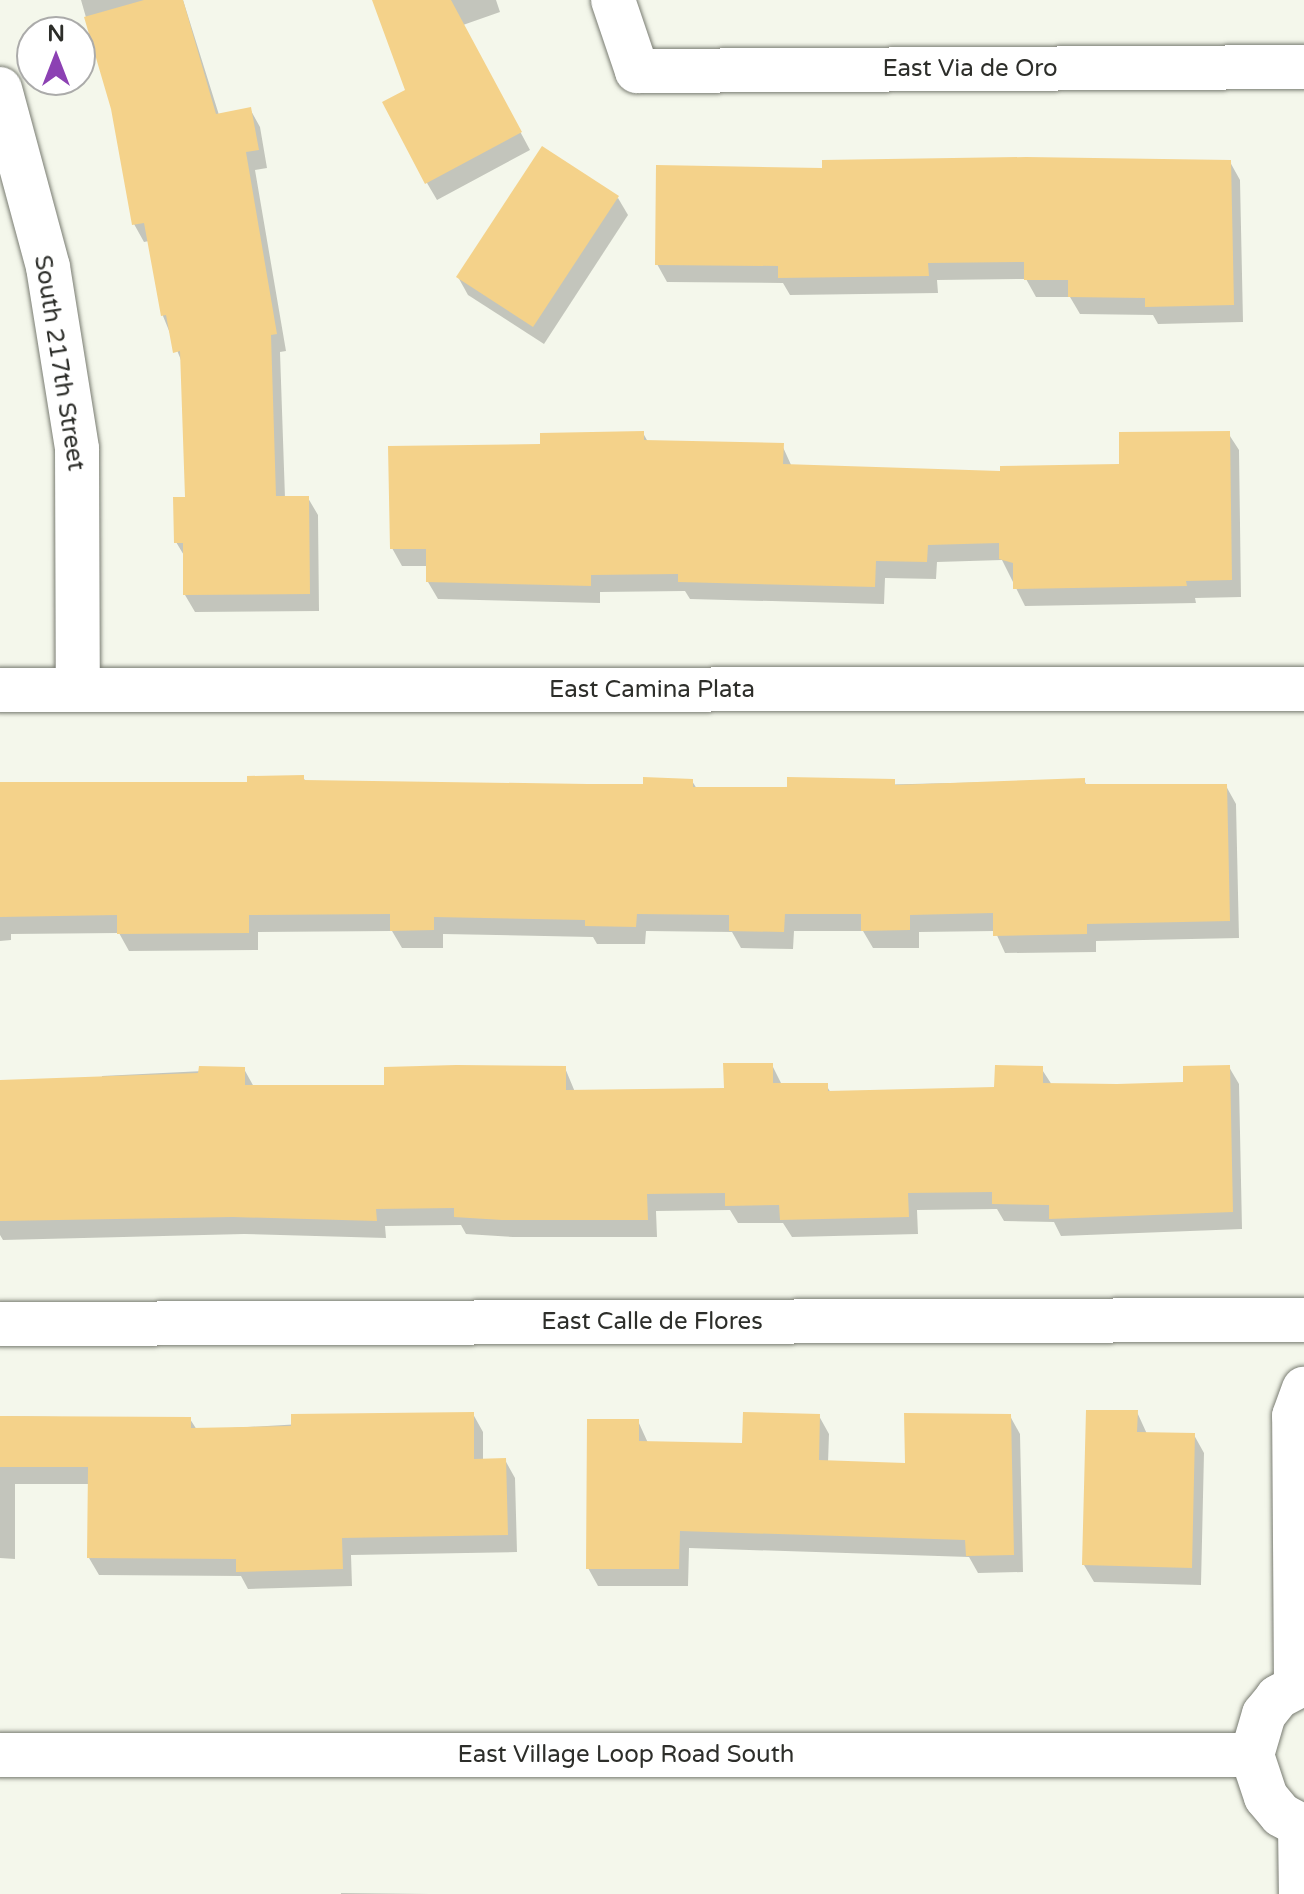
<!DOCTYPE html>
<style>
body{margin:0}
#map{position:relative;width:1304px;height:1894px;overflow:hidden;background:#f4f7eb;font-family:"Varela Round",sans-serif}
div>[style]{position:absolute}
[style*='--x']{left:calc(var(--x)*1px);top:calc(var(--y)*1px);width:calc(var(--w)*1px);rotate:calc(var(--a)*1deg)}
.shadow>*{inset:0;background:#0003}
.building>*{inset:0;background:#f4d28a}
.roads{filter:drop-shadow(0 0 2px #797c72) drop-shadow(0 0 2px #797c72)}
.street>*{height:44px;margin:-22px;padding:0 22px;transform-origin:22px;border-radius:22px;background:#fff}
.secondary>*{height:44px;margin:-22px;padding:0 22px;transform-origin:22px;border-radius:22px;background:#fff}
span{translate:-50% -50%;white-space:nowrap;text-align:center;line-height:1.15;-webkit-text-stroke:8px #fff;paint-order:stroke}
.street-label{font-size:24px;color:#2d2e2a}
.north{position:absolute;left:16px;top:16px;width:80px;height:80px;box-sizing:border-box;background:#fff;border:2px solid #ababaa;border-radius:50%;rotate:0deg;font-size:22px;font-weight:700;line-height:32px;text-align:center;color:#2d2e2a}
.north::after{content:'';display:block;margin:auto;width:28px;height:36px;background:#8c41b3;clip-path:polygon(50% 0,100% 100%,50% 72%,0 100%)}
</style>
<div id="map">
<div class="shadow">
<div style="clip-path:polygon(81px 0,183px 0,219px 115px,250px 109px,260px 127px,267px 168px,255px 170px,286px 351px,280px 352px,285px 498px,308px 498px,318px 515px,319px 611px,195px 612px,185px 595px,185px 557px,176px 542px,187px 499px,183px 365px,163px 316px,149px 241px,144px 242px,134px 224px,112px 108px)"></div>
<div style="clip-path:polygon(374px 0,496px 0,500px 12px,463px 25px,530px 150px,437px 200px,427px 183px,408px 91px)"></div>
<div style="clip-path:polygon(1230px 162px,1240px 180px,1243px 322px,1158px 324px,1153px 315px,1080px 314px,1070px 297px,1036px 297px,1026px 279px,937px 280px,938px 293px,790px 295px,783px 283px,667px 282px,657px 264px,824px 170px)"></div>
<div style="clip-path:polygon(618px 198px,628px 215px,544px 344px,468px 295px,458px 277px)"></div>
<div style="clip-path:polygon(643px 433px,648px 442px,782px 445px,792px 467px,1002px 473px,1121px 466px,1228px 433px,1239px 450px,1241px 597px,1195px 598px,1196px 603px,1025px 606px,1002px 560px,937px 562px,936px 579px,885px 578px,884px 604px,690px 599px,685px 591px,600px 592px,600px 603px,438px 599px,428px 582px,428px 566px,402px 566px,392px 548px,542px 446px)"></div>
<div style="clip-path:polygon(303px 777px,306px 782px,645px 786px,692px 781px,697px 789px,1084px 780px,1087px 786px,1226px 786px,1236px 804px,1239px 938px,1096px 941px,1096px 952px,1005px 953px,995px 931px,919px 932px,919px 948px,873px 948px,863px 931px,794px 931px,793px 949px,741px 948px,732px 932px,646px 931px,645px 944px,597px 944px,593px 937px,443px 934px,443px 948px,402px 948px,392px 931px,258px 932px,258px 950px,129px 951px,119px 933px,11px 934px,11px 940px,0 941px,0 784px,249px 784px)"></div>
<div style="clip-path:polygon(772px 1065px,782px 1085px,826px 1085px,831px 1093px,996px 1089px,1041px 1068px,1052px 1085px,1185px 1084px,1229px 1067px,1239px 1084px,1242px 1229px,1061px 1236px,1054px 1222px,1004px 1221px,997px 1209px,917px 1210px,918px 1234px,792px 1237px,783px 1223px,738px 1223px,730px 1210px,656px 1211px,657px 1237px,513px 1237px,466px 1234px,461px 1225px,385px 1226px,386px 1238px,244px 1234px,3px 1240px,0 1235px,0 1082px,102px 1081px,102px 1076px,244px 1069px,254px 1087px,386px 1087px,565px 1068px,575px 1092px,726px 1090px)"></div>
<div style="clip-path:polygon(1137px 1412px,1147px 1434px,1194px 1435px,1204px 1453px,1201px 1585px,1094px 1582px,1084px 1565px)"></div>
<div style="clip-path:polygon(473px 1414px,483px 1432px,483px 1461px,505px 1460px,515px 1478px,517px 1552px,351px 1555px,352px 1586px,248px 1589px,241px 1576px,99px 1575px,89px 1558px,90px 1484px,15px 1484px,15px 1559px,0 1558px,0 1416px,190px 1419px,197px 1430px)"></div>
<div style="clip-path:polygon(819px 1416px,829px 1434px,828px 1463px,907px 1465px,1010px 1416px,1020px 1434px,1023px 1572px,978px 1573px,969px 1557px,689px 1548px,688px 1586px,598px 1586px,588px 1568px,638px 1421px,648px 1443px,744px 1445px)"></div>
<div style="clip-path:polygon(341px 1893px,430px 1894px,341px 1894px)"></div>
</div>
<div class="building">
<div style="clip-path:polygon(144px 0,183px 0,216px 114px,251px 107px,259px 150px,246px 152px,277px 334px,271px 335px,276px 496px,309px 496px,310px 594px,183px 595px,183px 543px,174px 543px,173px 497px,185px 497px,180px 351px,173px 353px,166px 315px,161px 316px,144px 223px,132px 225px,111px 109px,84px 17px)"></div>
<div style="clip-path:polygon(372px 0,451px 0,522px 132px,425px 184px,382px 102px,405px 90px)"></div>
<div style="clip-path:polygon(542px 146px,619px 196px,533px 327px,456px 277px)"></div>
<div style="clip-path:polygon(1026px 157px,1231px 160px,1234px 305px,1145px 307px,1145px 298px,1068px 297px,1068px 280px,1024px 280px,1024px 262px,928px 263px,929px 276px,778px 278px,778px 266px,655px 265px,656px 165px,822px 168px,822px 160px)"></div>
<div style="clip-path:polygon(644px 431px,644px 440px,784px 443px,783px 464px,1000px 471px,1000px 466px,1119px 464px,1119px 432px,1230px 431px,1232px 580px,1186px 581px,1187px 586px,1013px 589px,1013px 563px,999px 559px,999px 543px,928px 545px,927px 562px,876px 561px,875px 587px,678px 582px,678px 574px,591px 575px,591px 586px,426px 582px,426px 549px,390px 549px,388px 446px,540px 444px,540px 433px)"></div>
<div style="clip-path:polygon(304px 775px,304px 780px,588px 784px,643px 784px,643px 777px,693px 779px,693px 787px,787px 787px,787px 777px,895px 779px,895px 785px,1085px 778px,1085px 784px,1227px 784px,1230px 921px,1087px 924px,1087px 934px,993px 936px,993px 913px,910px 915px,910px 930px,861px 931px,861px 914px,785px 914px,784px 932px,729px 931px,729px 915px,637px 914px,636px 927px,585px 926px,585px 920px,434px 917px,434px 930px,390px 931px,390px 914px,249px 915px,249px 933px,117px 934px,117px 915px,0 917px,0 782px,247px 782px,247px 776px)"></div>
<div style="clip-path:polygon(723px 1063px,773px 1063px,773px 1083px,828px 1083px,828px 1091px,994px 1087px,995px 1065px,1043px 1066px,1043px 1083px,1117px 1084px,1183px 1082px,1183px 1066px,1230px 1065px,1233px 1212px,1049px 1219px,1049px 1205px,992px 1204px,992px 1192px,908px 1193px,909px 1217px,780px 1220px,779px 1205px,725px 1206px,725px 1193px,647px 1194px,648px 1220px,502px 1220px,454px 1217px,454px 1208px,376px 1209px,377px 1221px,233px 1217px,0 1221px,0 1080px,198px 1073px,199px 1066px,245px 1067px,245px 1085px,384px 1085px,384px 1067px,456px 1065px,566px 1066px,566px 1090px,724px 1088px)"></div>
<div style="clip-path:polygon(1086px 1410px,1138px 1410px,1137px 1432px,1195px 1433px,1192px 1568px,1082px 1565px)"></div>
<div style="clip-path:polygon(474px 1412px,474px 1459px,506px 1458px,508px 1535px,342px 1538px,343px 1569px,236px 1572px,236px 1559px,87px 1558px,88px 1467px,0 1467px,0 1416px,191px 1417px,191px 1428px,291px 1426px,291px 1414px)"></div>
<div style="clip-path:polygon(743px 1412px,820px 1414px,819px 1460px,905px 1463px,904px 1413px,1011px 1414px,1014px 1555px,966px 1556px,965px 1540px,680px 1531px,679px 1569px,586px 1569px,587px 1419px,639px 1419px,639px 1441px,742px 1443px)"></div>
</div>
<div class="roads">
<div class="street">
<div style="--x:613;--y:0;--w:75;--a:71.3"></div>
<div style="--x:637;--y:71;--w:667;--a:-0.34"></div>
<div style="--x:0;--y:89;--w:184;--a:74.9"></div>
<div style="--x:48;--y:267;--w:184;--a:80.9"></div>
<div style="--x:77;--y:449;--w:241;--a:89.8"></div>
<div style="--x:0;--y:690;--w:1304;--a:-0.04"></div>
<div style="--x:0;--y:1324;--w:1304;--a:-0.18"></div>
<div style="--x:1296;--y:1685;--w:269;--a:-90.4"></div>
<div style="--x:1294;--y:1416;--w:29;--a:-70"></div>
<div style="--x:1300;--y:1826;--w:68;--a:89.2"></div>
</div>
<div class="secondary">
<div style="--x:1304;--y:1683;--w:30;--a:152"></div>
<div style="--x:1278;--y:1697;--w:22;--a:129"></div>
<div style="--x:1264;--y:1714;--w:43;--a:106.3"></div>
<div style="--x:1252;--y:1755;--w:44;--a:71.6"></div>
<div style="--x:1266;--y:1797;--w:23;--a:50"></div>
<div style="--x:1281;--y:1815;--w:26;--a:28"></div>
<div style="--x:0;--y:1755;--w:1252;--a:0"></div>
</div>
</div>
<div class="street-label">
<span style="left:970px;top:69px">East Via de Oro</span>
<span style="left:59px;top:363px;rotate:81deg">South 217th Street</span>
<span style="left:652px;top:690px">East Camina Plata</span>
<span style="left:652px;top:1322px">East Calle de Flores</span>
<span style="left:626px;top:1755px">East Village Loop Road South</span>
</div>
<div class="north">N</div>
</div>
